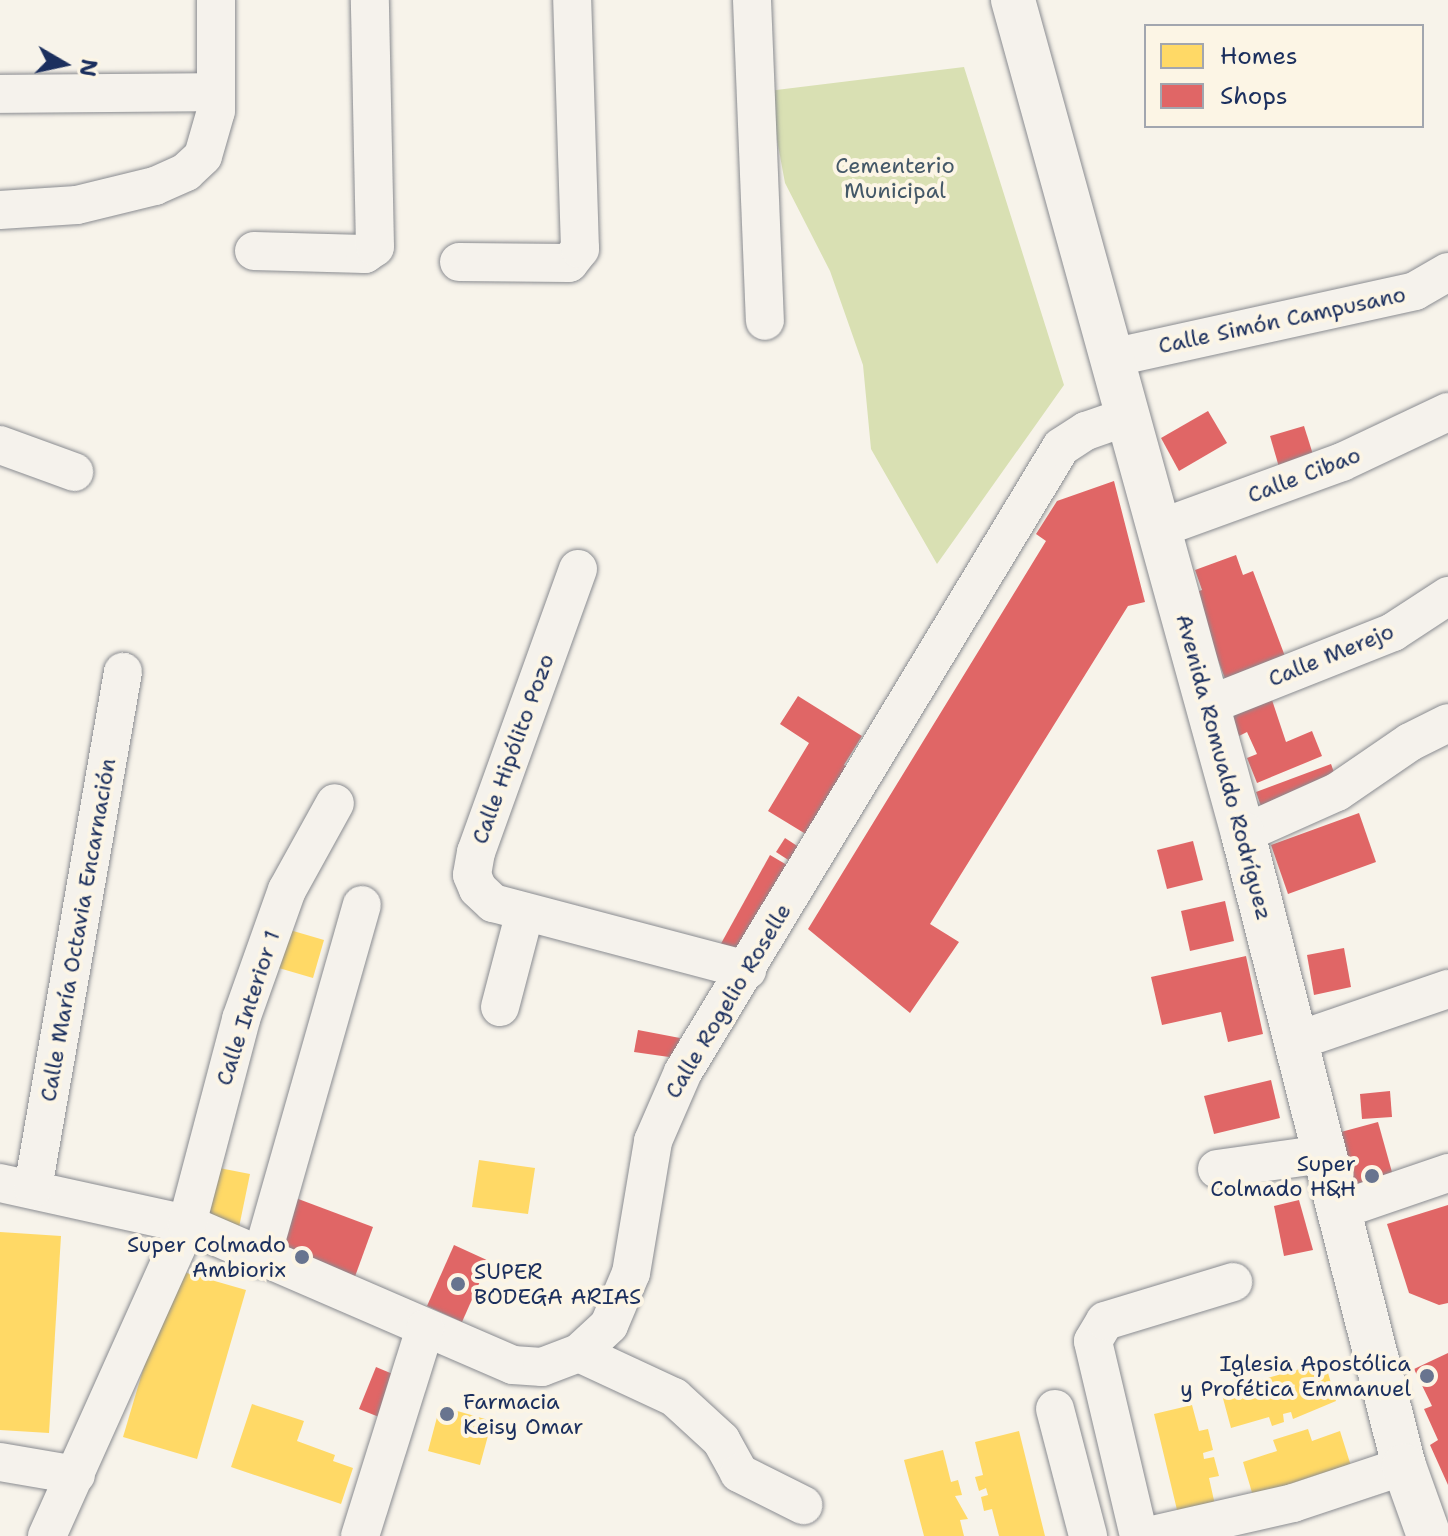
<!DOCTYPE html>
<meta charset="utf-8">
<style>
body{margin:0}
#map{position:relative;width:1448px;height:1536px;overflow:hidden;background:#f7f3ea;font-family:"Shantell Sans",sans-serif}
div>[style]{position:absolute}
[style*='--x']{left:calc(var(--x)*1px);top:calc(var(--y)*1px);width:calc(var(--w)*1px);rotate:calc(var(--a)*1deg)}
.green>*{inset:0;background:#d9e0b3}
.homes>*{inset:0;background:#ffd966}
.shops>*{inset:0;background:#e06666}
.roads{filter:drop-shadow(0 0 2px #8a8c91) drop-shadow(0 0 2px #8a8c91)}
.minor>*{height:38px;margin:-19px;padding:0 19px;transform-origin:19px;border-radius:19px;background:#f5f2ec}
.major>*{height:44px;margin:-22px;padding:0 22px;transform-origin:22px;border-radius:22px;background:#f5f2ec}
.dots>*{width:22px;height:22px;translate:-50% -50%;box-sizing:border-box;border:4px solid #fcf5e5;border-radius:50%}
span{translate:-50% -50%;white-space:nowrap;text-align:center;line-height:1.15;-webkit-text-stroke:8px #fcf5e5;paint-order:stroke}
.park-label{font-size:22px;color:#445868}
.street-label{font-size:22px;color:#1b2f5e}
.poi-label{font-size:22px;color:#1b2f5e}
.right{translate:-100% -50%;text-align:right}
.left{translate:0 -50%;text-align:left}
.legend{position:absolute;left:1144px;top:24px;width:280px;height:104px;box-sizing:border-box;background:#fcf5e5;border:2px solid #a2a6af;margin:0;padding:10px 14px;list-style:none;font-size:24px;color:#1b2f5e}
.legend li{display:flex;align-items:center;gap:16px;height:40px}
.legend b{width:40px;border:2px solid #a2a6af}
.north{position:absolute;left:24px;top:24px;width:80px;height:80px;-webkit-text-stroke:6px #fcf5e5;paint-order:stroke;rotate:99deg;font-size:22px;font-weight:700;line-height:32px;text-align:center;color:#1b2f5e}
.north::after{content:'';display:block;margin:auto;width:28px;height:36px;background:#1b2f5e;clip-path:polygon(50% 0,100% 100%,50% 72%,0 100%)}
</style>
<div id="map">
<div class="green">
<div style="clip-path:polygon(964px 67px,1064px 385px,937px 564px,871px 449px,863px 365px,830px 271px,785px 183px,768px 91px)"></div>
</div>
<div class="homes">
<div style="clip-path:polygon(283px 928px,324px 940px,313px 978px,272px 966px)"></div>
<div style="clip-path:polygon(479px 1160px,535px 1168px,528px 1214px,472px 1207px)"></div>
<div style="clip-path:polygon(209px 1166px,250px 1174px,238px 1232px,198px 1224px)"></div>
<div style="clip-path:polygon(0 1232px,61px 1236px,49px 1433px,0 1430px)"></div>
<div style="clip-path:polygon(173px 1269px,246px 1290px,197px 1459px,123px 1437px)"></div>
<div style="clip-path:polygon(1325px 1362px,1336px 1401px,1293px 1419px,1291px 1412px,1283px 1414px,1284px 1422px,1272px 1426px,1269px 1417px,1231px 1428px,1221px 1391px)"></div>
<div style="clip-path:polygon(252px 1404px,304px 1421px,297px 1441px,335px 1455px,333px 1461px,353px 1468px,341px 1504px,231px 1467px)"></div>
<div style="clip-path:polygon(1192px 1405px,1199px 1431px,1208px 1429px,1213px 1450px,1203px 1453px,1204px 1459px,1214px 1457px,1219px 1476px,1209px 1478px,1215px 1505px,1178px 1514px,1154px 1414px)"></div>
<div style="clip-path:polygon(440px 1406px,492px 1421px,480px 1465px,428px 1451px)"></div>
<div style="clip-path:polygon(1308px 1429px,1312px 1441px,1340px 1431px,1351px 1466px,1253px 1496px,1243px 1462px,1277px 1451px,1273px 1440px)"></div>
<div style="clip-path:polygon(1019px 1431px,1045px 1536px,999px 1536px,992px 1509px,984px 1511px,981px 1497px,988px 1495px,986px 1488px,979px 1491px,975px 1477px,983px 1475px,975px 1442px)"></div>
<div style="clip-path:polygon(943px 1450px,951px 1482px,958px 1480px,962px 1495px,955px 1496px,968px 1519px,960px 1520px,964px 1536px,924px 1536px,904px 1460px)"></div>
</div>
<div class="shops">
<div style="clip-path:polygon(1208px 411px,1227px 443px,1179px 471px,1161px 438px)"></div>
<div style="clip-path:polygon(1304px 426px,1316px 464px,1281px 474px,1270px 436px)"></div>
<div style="clip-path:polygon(1114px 481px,1145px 602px,1128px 606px,930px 924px,959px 942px,910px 1013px,808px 929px,1046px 541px,1036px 534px,1057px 501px)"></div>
<div style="clip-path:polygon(1236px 555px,1243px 575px,1253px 571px,1289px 667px,1230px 692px,1193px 593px,1202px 590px,1195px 570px)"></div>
<div style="clip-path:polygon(1268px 688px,1286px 742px,1312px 731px,1322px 756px,1257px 783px,1247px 758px,1257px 754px,1247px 732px,1239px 736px,1227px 706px)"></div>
<div style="clip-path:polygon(798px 696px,862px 736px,844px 765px,851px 769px,809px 836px,768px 811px,809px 743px,780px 724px)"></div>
<div style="clip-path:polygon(1331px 764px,1339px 786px,1264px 815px,1256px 792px)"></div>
<div style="clip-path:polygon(1359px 813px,1376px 862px,1288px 894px,1271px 845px)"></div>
<div style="clip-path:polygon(785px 838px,805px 851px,796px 865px,776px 852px)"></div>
<div style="clip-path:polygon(1193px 841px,1203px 880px,1167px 889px,1157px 850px)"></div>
<div style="clip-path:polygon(770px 855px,792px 868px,733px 958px,718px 949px)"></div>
<div style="clip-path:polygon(1225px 901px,1234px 941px,1190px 951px,1181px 911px)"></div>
<div style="clip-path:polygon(1344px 948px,1351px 987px,1314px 995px,1307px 955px)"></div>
<div style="clip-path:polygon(1246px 956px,1263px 1034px,1228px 1042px,1221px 1012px,1162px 1025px,1151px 977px)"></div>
<div style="clip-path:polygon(638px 1030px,680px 1038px,676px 1058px,634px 1052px)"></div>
<div style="clip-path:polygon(1271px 1080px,1280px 1118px,1214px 1134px,1204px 1096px)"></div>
<div style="clip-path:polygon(1390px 1091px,1392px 1117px,1362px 1119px,1360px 1094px)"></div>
<div style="clip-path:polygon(1378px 1122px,1395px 1183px,1356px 1194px,1341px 1132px)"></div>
<div style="clip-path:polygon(293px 1197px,373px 1227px,353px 1282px,273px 1252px)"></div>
<div style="clip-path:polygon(1299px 1200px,1313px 1250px,1284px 1256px,1274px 1206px)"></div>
<div style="clip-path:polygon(1448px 1205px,1448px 1303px,1439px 1305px,1409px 1293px,1387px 1224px)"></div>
<div style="clip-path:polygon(454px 1245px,489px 1261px,462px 1322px,427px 1306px)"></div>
<div style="clip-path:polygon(1448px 1353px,1448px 1485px,1430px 1445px,1438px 1440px,1424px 1409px,1432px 1406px,1414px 1369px)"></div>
<div style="clip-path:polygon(376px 1367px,407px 1380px,389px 1421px,359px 1409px)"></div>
</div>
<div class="roads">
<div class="minor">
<div style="--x:752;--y:0;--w:321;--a:87.7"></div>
<div style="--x:0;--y:94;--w:215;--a:-0.5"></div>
<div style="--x:0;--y:210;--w:77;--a:-3.7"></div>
<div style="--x:77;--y:205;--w:80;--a:-13.7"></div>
<div style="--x:155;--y:186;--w:34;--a:-24"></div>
<div style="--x:186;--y:172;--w:23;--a:-43"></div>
<div style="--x:203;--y:156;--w:47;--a:-73.9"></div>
<div style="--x:216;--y:111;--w:111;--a:-90"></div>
<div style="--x:254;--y:251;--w:111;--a:1.5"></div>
<div style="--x:365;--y:254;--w:12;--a:-35"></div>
<div style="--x:375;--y:247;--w:247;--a:-91.2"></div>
<div style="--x:459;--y:262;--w:110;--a:0.5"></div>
<div style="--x:569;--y:263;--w:18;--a:-52"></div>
<div style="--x:580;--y:249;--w:249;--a:-91.8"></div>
<div style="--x:1111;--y:358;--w:311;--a:-12.4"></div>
<div style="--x:1415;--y:291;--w:38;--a:-30"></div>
<div style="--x:0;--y:445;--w:79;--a:20"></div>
<div style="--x:1158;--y:529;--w:196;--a:-20"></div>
<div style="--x:1342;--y:462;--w:117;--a:-25.3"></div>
<div style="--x:578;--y:569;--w:301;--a:109.8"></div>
<div style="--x:476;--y:852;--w:23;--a:100"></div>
<div style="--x:472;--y:875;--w:15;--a:67"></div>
<div style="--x:478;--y:889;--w:21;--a:43"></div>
<div style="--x:493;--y:903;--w:263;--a:14.8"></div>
<div style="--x:1209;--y:705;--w:198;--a:-21.6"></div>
<div style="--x:1393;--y:632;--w:66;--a:-33.2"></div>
<div style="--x:1243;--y:834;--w:103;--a:-24.1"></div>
<div style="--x:1337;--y:792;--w:88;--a:-34.4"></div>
<div style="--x:1410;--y:742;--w:42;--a:-26.6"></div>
<div style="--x:500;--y:1007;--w:98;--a:-75.3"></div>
<div style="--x:1296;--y:1041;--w:161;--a:-18.9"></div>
<div style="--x:1217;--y:1169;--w:108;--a:-8"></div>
<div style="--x:0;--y:1183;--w:191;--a:12.4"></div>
<div style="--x:187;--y:1224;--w:355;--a:23.4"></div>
<div style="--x:513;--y:1365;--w:29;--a:4"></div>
<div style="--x:542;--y:1367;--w:40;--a:-21"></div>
<div style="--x:579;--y:1353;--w:41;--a:-43"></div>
<div style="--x:609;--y:1325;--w:56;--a:-67.1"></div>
<div style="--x:631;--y:1273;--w:134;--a:-80.5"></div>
<div style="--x:653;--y:1141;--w:75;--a:-66.5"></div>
<div style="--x:683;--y:1072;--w:730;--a:-58.83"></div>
<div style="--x:1061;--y:447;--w:30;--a:-33"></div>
<div style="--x:1086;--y:431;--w:42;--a:-19.3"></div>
<div style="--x:33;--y:1188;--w:524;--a:-80.11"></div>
<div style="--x:1337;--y:1211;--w:117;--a:-18.9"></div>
<div style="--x:261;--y:1259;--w:368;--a:-74.1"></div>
<div style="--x:579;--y:1353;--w:105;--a:24.9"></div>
<div style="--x:674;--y:1397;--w:64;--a:42.5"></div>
<div style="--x:721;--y:1440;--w:38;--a:61"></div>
<div style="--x:739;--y:1473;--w:72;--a:26.6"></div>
<div style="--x:1055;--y:1409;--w:131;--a:75.4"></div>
<div style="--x:0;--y:1462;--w:77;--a:9.7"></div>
<div style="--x:47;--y:1536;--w:342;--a:-65.8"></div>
<div style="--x:187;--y:1224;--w:212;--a:-75.2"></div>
<div style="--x:241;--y:1019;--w:137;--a:-70.4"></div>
<div style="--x:287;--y:890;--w:99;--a:-61.1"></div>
<div style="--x:360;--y:1536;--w:217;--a:-72.6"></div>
<div style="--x:1139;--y:1536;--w:200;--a:-103.3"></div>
<div style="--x:1093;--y:1341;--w:23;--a:-59"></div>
<div style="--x:1105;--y:1321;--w:134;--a:-16.9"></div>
<div style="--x:1148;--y:1536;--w:149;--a:-12.8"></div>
<div style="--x:1293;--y:1503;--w:117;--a:-18.4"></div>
</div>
<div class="major">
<div style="--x:1013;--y:0;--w:865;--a:74.58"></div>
<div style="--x:1243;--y:834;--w:652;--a:75.71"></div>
<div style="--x:1404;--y:1466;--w:74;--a:70.3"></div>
</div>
</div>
<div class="dots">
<div style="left:1372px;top:1176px;background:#68748f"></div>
<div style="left:302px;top:1257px;background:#68748f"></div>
<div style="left:458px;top:1284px;background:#68748f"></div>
<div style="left:1427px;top:1376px;background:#68748f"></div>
<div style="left:447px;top:1414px;background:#68748f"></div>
</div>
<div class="park-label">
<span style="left:895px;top:178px">Cementerio<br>Municipal</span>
</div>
<div class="street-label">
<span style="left:1282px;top:320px;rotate:-12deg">Calle Simón Campusano</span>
<span style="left:1304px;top:475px;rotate:-21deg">Calle Cibao</span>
<span style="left:1331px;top:655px;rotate:-22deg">Calle Merejo</span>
<span style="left:513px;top:749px;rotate:-70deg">Calle Hipólito Pozo</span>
<span style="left:1224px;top:767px;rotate:75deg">Avenida Romualdo Rodríguez</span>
<span style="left:78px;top:930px;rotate:-80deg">Calle María Octavia Encarnación</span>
<span style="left:728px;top:1001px;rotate:-59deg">Calle Rogelio Roselle</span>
<span style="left:248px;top:1008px;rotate:-72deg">Calle Interior 1</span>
</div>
<div class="poi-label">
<span class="right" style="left:1356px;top:1176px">Super<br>Colmado H&amp;H</span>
<span class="right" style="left:286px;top:1257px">Super Colmado<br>Ambiorix</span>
<span class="left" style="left:474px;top:1284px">SUPER<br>BODEGA ARIAS</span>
<span class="right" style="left:1411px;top:1376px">Iglesia Apostólica<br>y Profética Emmanuel</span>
<span class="left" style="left:463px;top:1414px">Farmacia<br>Keisy Omar</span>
</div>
<ul class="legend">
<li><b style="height:22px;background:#ffd966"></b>Homes</li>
<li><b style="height:22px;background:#e06666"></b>Shops</li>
</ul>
<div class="north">N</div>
</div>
